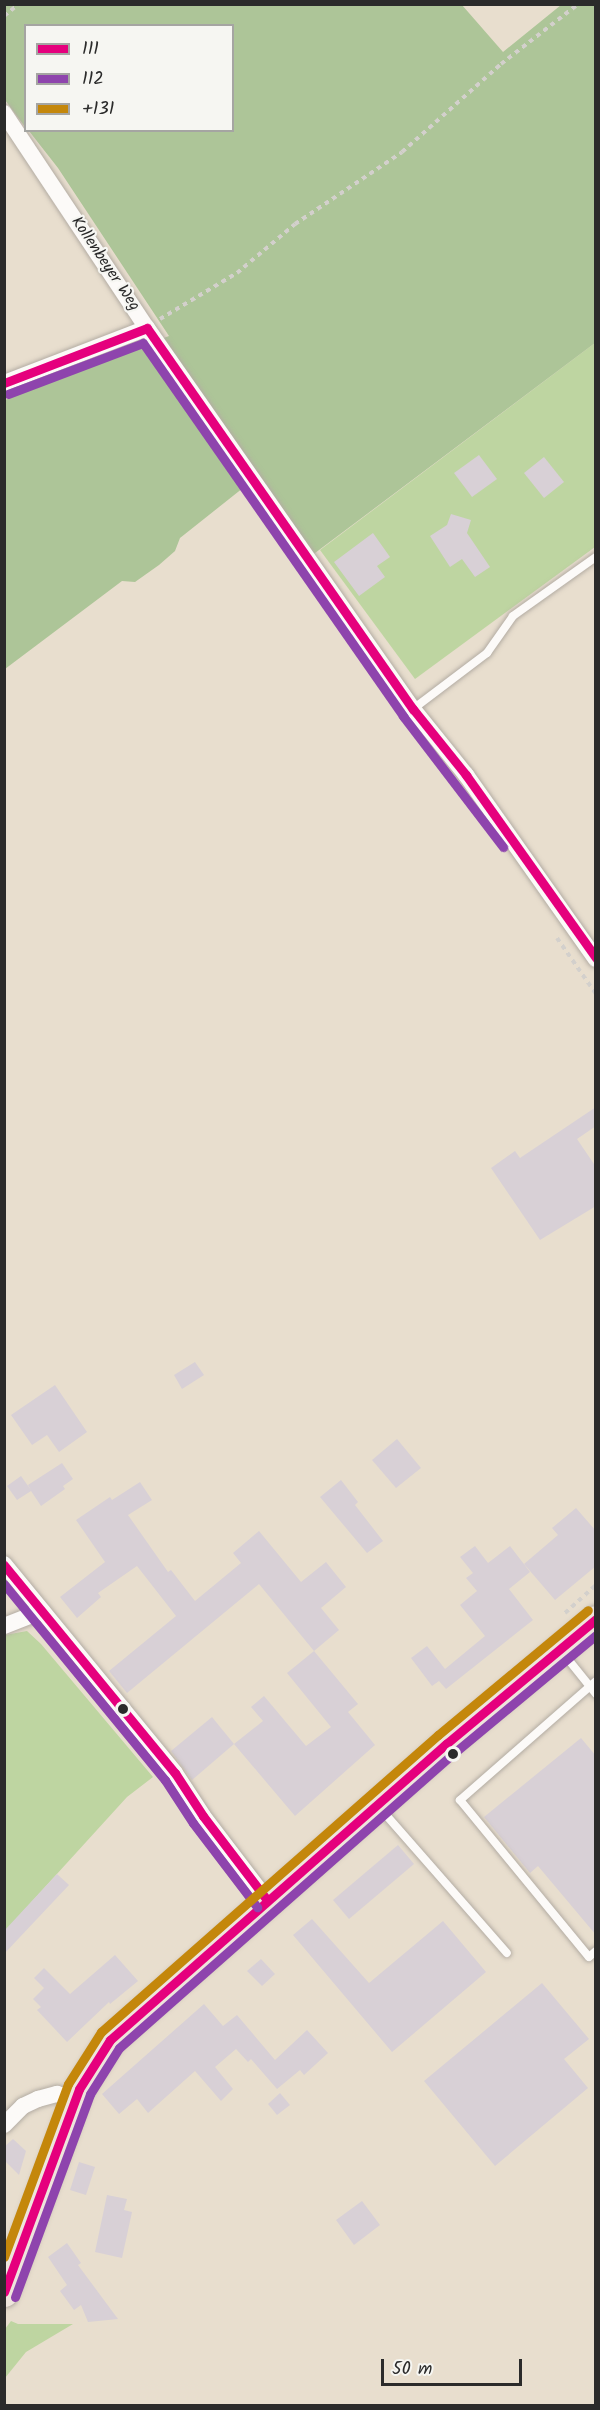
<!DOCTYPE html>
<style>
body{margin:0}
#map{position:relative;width:600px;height:2410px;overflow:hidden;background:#e8dece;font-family:Kalam,sans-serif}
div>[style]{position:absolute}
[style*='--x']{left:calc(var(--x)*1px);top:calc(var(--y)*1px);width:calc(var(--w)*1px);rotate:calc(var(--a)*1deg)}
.green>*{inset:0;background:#bed5a1}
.forest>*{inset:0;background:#adc598}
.building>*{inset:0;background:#d8d0d6}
.path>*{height:4px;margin-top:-2px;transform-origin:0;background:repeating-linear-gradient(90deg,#d3d0cc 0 4.5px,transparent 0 9px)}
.roads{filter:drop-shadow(0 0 2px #b3aca3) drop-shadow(0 0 2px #b3aca3)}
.lane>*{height:8px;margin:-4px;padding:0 4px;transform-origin:4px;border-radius:4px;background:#fcfaf8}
.street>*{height:16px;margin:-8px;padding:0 8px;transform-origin:8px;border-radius:8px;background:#fcfaf8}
.primary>*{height:27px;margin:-13.5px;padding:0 13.5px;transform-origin:13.5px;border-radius:13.5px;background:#eee5dc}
.bus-1>*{height:9px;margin:-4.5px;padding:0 4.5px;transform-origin:4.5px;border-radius:4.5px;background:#e5007d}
.bus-2>*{height:9px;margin:-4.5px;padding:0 4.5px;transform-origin:4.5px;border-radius:4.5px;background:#8e44ad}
.bus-3>*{height:9px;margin:-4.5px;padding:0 4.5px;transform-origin:4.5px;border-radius:4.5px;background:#c4870b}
.dots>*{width:16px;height:16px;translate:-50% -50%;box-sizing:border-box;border:3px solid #f6f6f2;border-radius:50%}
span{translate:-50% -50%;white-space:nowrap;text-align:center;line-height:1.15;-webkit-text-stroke:4.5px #f6f6f2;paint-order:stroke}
.street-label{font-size:16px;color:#2b2b2b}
.frame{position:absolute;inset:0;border:6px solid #2b2b2b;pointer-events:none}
.legend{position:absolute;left:24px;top:24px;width:210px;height:108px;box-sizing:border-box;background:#f6f6f2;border:2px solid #a5a5a2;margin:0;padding:8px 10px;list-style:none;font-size:18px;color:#2b2b2b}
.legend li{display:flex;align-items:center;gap:12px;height:30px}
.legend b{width:30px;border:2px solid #a5a5a2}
.scale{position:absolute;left:381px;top:2359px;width:141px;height:27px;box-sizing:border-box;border:3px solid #2b2b2b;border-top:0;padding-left:8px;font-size:18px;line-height:21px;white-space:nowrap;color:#2b2b2b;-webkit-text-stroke:4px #f6f6f2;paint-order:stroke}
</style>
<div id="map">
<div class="green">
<div style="clip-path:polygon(595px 343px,595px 547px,415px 679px,320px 550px)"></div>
<div style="clip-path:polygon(27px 1631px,41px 1644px,153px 1777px,127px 1797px,5px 1931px,5px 1635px)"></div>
<div style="clip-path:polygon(11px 2321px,18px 2324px,73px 2324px,26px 2352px,5px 2378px,5px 2329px)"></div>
</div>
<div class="forest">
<div style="clip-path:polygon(5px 5px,462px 5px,503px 52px,561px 5px,595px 5px,595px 343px,303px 562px,248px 484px,180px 538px,175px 551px,159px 565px,135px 582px,122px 581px,5px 669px,5px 400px,169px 336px,58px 168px,29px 131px,232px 130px,232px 26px,26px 26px,25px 127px,5px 100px)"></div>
</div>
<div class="building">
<div style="clip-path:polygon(479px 455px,497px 479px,472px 497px,454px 473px)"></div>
<div style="clip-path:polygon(544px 457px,564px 482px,544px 498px,524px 473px)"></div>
<div style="clip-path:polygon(451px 514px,471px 520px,467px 533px,490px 567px,475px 577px,462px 559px,450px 567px,430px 536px,447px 525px)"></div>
<div style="clip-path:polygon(373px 533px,390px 557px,377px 566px,385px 577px,359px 596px,334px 562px)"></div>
<div style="clip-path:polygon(596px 1107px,596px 1126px,577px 1139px,596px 1167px,596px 1206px,540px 1240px,491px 1168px,515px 1151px,520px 1158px)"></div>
<div style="clip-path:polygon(195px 1362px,204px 1375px,182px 1389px,174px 1375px)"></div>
<div style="clip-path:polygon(55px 1385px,87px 1432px,59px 1452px,47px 1435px,32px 1445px,11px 1415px)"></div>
<div style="clip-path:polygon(397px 1439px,421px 1468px,396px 1488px,372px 1460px)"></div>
<div style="clip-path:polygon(62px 1463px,73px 1479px,63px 1486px,65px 1489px,41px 1506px,31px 1491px,17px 1500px,7px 1486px,21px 1476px,31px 1490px,28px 1485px)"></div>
<div style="clip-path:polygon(341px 1480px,358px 1502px,355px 1505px,383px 1541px,367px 1553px,320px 1497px)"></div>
<div style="clip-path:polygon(140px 1482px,152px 1500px,128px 1515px,168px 1572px,171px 1570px,195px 1601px,241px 1563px,233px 1553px,259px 1531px,301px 1582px,326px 1562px,346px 1587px,321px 1608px,339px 1630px,314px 1651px,259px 1584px,127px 1693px,109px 1671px,176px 1616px,137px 1566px,98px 1593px,101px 1597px,77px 1618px,60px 1597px,105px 1562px,76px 1520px,110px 1497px,112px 1500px)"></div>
<div style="clip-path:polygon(576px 1508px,596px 1531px,596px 1566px,555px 1600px,524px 1564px,558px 1535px,552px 1528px)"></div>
<div style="clip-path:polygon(475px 1546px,488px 1563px,510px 1546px,530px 1572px,509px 1589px,533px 1620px,446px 1689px,439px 1681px,432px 1686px,411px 1658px,427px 1646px,445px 1669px,485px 1636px,460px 1605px,477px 1591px,466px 1578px,473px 1573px,460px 1557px)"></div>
<div style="clip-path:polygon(314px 1651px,358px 1704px,348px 1712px,375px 1745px,295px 1816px,234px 1744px,263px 1721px,251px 1707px,264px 1696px,306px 1746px,331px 1727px,287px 1673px)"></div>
<div style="clip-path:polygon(212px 1717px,234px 1744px,192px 1780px,171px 1751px)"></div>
<div style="clip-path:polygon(581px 1738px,596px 1756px,596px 1935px,538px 1866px,530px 1873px,484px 1817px)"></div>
<div style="clip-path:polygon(398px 1845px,414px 1864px,349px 1919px,333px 1900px)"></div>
<div style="clip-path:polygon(57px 1874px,69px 1885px,4px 1954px,4px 1931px)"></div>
<div style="clip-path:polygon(312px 1919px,369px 1983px,443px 1921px,486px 1972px,392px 2052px,293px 1935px)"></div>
<div style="clip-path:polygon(115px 1955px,138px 1981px,110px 2004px,109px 2002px,67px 2042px,37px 2010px,41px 2007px,33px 1999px,44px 1988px,34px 1978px,44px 1968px,70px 1994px)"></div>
<div style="clip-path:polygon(261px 1959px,275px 1974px,262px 1986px,247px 1971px)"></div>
<div style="clip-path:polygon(542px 1983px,589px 2039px,564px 2059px,588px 2088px,495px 2166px,424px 2081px)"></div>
<div style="clip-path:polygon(204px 2004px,223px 2026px,237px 2015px,275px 2060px,307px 2030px,328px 2053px,304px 2075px,300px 2070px,277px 2089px,251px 2059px,248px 2062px,236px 2049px,215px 2067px,233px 2089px,221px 2101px,195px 2071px,148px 2113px,137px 2099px,119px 2114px,102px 2094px)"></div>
<div style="clip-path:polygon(280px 2093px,290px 2105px,277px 2115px,268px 2104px)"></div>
<div style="clip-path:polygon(13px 2139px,26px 2151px,19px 2175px,4px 2160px,4px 2147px)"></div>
<div style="clip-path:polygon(79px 2162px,95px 2167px,86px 2195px,70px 2190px)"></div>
<div style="clip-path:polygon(107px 2195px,127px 2199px,124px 2210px,132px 2212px,122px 2258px,95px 2252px)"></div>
<div style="clip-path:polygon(362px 2201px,380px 2225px,354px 2245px,336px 2220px)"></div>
<div style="clip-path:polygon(67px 2243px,81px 2263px,78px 2265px,118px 2319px,88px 2322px,81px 2305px,74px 2310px,60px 2291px,67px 2285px,48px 2257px)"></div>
</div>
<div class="path">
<div style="--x:4;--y:16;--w:19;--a:-39"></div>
<div style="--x:160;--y:319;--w:90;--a:-30.9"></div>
<div style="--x:237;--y:273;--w:76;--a:-40.2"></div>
<div style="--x:295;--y:224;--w:129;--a:-33.9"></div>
<div style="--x:402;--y:152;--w:132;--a:-41.6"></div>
<div style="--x:501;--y:64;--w:98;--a:-37.9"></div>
<div style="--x:557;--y:938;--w:68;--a:55.1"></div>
<div style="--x:565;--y:1613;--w:42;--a:-42.1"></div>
</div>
<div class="roads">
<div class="lane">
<div style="--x:413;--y:709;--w:93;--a:-37.1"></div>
<div style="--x:487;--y:653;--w:45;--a:-54.9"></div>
<div style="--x:513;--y:616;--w:102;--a:-35.4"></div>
<div style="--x:563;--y:1653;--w:53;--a:51.2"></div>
<div style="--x:596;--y:1681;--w:181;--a:138.8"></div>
<div style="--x:460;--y:1800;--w:203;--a:50.6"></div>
<div style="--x:589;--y:1957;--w:9;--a:-41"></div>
<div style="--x:379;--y:1807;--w:194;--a:48.8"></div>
</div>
<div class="street">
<div style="--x:4;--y:113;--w:258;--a:56.4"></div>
<div style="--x:147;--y:328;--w:465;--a:55.1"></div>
<div style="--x:413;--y:709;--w:85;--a:51.2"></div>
<div style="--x:466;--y:775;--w:225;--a:54.8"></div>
<div style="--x:4;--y:383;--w:153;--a:-21"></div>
<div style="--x:4;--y:1564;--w:270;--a:50.7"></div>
<div style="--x:175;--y:1773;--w:51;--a:56.9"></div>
<div style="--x:203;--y:1816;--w:106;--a:52.7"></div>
<div style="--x:4;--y:1626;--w:41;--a:-21.5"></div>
<div style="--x:4;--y:2125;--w:27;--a:-45"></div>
<div style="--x:23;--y:2106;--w:17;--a:-25"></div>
<div style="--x:38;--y:2099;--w:20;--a:-15"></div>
<div style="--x:57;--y:2094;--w:19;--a:16"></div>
</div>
<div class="primary">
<div style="--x:4;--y:2293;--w:217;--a:-69.8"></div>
<div style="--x:79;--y:2089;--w:58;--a:-57.7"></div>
<div style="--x:110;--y:2040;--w:448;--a:-41.4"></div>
<div style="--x:446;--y:1744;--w:195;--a:-39.8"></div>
</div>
</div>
<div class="bus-1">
<div style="--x:4;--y:383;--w:153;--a:-21"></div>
<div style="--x:147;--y:328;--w:465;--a:55.1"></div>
<div style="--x:413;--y:709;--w:85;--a:51.2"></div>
<div style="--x:466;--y:775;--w:224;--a:54.6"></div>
<div style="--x:4;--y:1565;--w:269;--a:50.6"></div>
<div style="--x:175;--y:1773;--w:51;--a:56.9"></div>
<div style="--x:203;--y:1816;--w:106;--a:52.7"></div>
<div style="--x:4;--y:2292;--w:216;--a:-69.7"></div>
<div style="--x:79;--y:2089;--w:58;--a:-57.7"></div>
<div style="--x:110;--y:2040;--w:448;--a:-41.4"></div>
<div style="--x:446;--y:1744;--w:195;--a:-39.8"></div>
</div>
<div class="bus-2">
<div style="--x:8;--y:394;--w:144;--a:-20.7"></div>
<div style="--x:143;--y:343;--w:455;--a:55.1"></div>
<div style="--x:403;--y:716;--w:165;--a:52.6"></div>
<div style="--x:4;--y:1584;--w:254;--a:50.6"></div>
<div style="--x:165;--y:1780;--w:51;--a:56.9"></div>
<div style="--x:193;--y:1823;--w:106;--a:52.7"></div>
<div style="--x:15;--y:2297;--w:216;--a:-69.7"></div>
<div style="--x:90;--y:2094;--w:54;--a:-57.8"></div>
<div style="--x:119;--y:2048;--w:446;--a:-41.4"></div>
<div style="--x:454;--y:1753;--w:185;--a:-39.7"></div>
</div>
<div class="bus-3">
<div style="--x:4;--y:2257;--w:184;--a:-69.7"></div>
<div style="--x:68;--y:2084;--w:62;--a:-57.6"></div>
<div style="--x:101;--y:2032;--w:449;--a:-41.4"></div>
<div style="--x:438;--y:1735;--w:195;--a:-39.8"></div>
</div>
<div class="dots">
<div style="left:123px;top:1709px;background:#2b2b2b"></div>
<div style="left:453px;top:1754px;background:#2b2b2b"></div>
</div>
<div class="street-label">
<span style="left:105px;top:264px;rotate:56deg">Kollenbeyer Weg</span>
</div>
<div class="frame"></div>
<ul class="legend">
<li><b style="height:8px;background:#e5007d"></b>111</li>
<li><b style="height:8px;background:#8e44ad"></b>112</li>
<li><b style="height:8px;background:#c4870b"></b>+131</li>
</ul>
<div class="scale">50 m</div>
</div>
